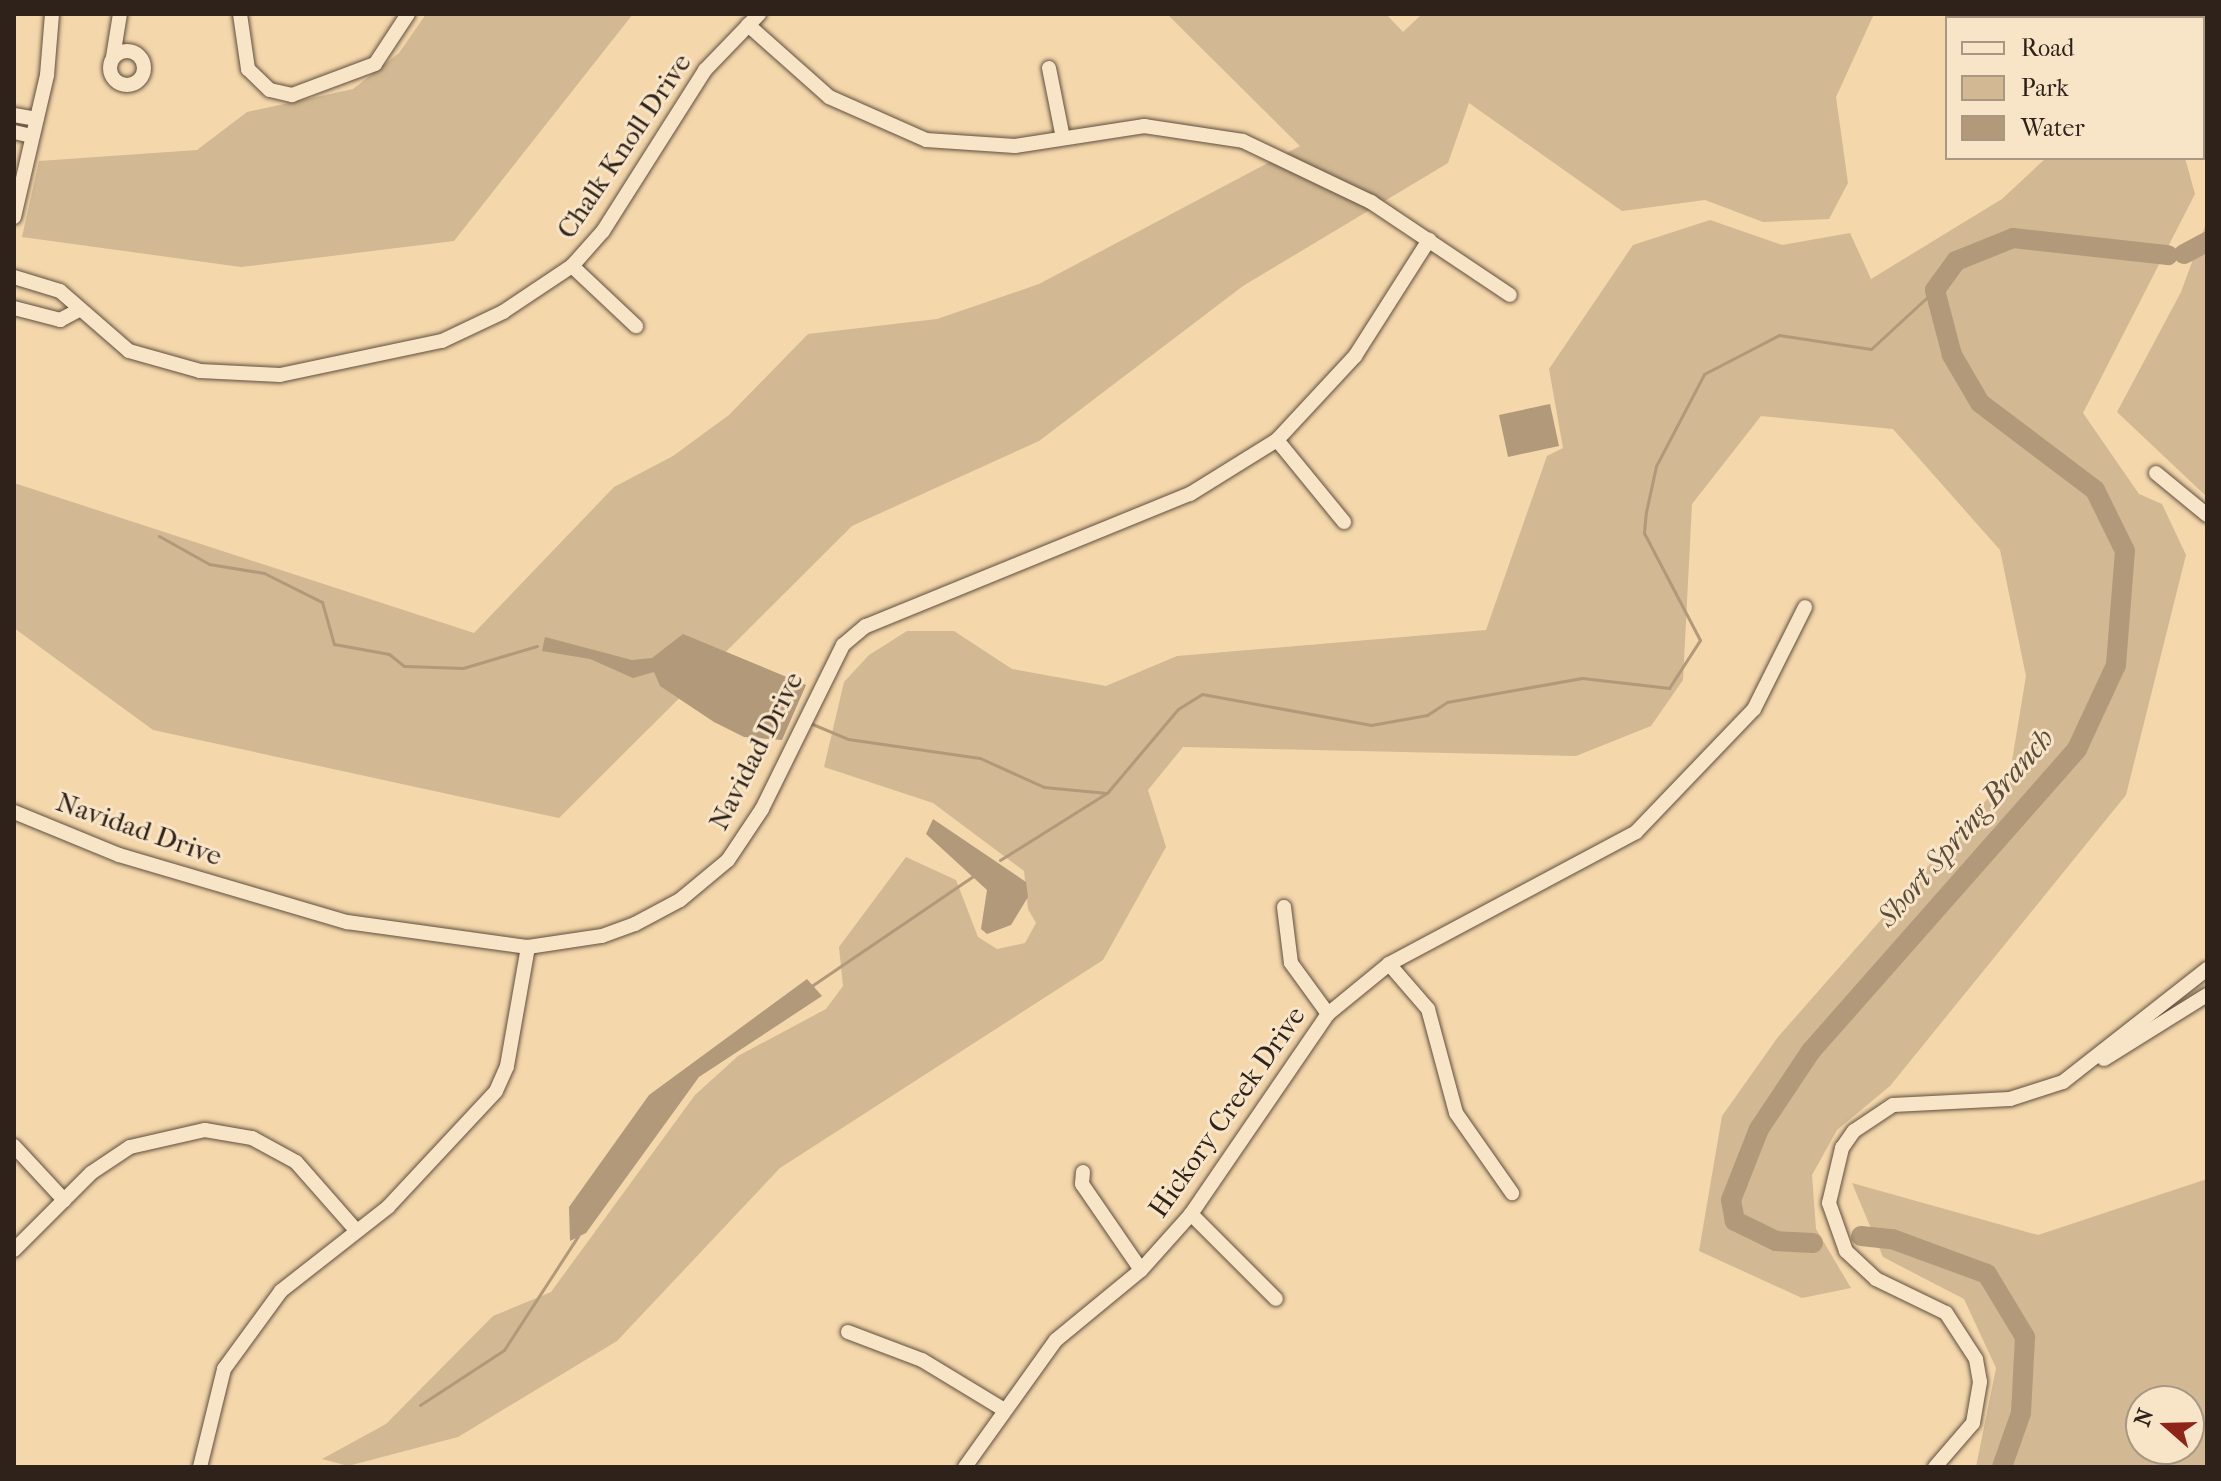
<!DOCTYPE html>
<style>
body{margin:0}
#map{position:relative;width:2221px;height:1481px;overflow:hidden;background:#f4d7ab;font-family:"IM FELL French Canon",serif}
div>[style]{position:absolute}
[style*='--x']{left:calc(var(--x)*1px);top:calc(var(--y)*1px);width:calc(var(--w)*1px);rotate:calc(var(--a)*1deg)}
.green>*{inset:0;background:#d2b893}
.water>*{inset:0;background:#b1997a}
.stream>*{height:3px;margin:-1.5px;padding:0 1.5px;transform-origin:1.5px;border-radius:1.5px;background:#b1997a}
.river>*{height:20px;margin:-10px;padding:0 10px;transform-origin:10px;border-radius:10px;background:#b1997a}
.roads{filter:drop-shadow(0 0 2px #604f3f) drop-shadow(0 0 2px #604f3f)}
.minor>*{height:14px;margin:-7px;padding:0 7px;transform-origin:7px;border-radius:7px;background:#f8e5c8}
.minor>.ring{margin:-7px;padding:0;box-sizing:content-box;background:none;border:14px solid #f8e5c8;border-radius:50%}
span{translate:-50% -50%;white-space:nowrap;text-align:center;line-height:1.15;-webkit-text-stroke:6px #f8e5c8;paint-order:stroke}
.street-label{font-size:28px;color:#2e221b}
.water-label{font-size:30px;color:#5c4c3c;font-style:italic}
.frame{position:absolute;inset:0;border:16px solid #2e221b;pointer-events:none}
.legend{position:absolute;left:1945px;top:16px;width:260px;height:144px;box-sizing:border-box;background:#f8e5c8;border:2px solid #a79783;margin:0;padding:10px 14px;list-style:none;font-size:24px;color:#2e221b}
.legend li{display:flex;align-items:center;gap:16px;height:40px}
.legend b{width:40px;border:2px solid #a79783}
.north{position:absolute;left:2125px;top:1385px;width:80px;height:80px;box-sizing:border-box;background:#f8e5c8;border:2px solid #a79783;border-radius:50%;rotate:290deg;font-size:22px;font-weight:700;line-height:32px;text-align:center;color:#2e221b}
.north::after{content:'';display:block;margin:auto;width:28px;height:36px;background:#8f2418;clip-path:polygon(50% 0,100% 100%,50% 72%,0 100%)}
</style>
<div id="map">
<div class="green">
<div style="clip-path:polygon(426px 14px,633px 14px,454px 241px,241px 267px,22px 237px,39px 161px,197px 150px,247px 112px,353px 89px,399px 53px)"></div>
<div style="clip-path:polygon(1167px 14px,1386px 14px,1403px 32px,1422px 14px,1874px 14px,1836px 97px,1848px 183px,1829px 219px,1763px 222px,1705px 200px,1622px 211px,1469px 103px,1448px 163px,1243px 286px,1039px 441px,852px 526px,559px 818px,153px 730px,14px 628px,14px 483px,474px 633px,614px 487px,673px 456px,729px 415px,808px 334px,937px 319px,1039px 284px,1300px 146px)"></div>
<div style="clip-path:polygon(2030px 14px,2207px 14px,2207px 168px,2203px 18px)"></div>
<div style="clip-path:polygon(2046px 158px,2185px 158px,2195px 194px,2083px 413px,2139px 494px,2162px 504px,2186px 555px,2126px 795px,1890px 1086px,1837px 1130px,1812px 1175px,1816px 1229px,1851px 1288px,1802px 1298px,1699px 1251px,1722px 1116px,1778px 1037px,2010px 773px,2026px 676px,2000px 550px,1893px 429px,1761px 416px,1692px 504px,1683px 680px,1651px 726px,1576px 756px,1183px 747px,1148px 790px,1166px 847px,1103px 960px,780px 1168px,617px 1341px,458px 1437px,348px 1466px,322px 1459px,386px 1424px,493px 1316px,551px 1292px,695px 1095px,738px 1056px,826px 1009px,843px 986px,839px 947px,906px 857px,956px 880px,978px 937px,997px 949px,1025px 943px,1036px 923px,1028px 909px,1024px 871px,933px 803px,824px 767px,844px 682px,869px 655px,907px 631px,954px 631px,1012px 669px,1106px 686px,1177px 656px,1486px 630px,1547px 456px,1563px 448px,1549px 369px,1633px 245px,1710px 220px,1782px 245px,1850px 233px,1871px 279px,2002px 199px)"></div>
<div style="clip-path:polygon(2207px 221px,2207px 497px,2117px 412px,2181px 292px)"></div>
<div style="clip-path:polygon(evenodd,2207px 1179px,2207px 1467px,1976px 1467px,1996px 1368px,1964px 1299px,1883px 1257px,1852px 1183px,2038px 1235px,2207px 1179px,2141px 1401px,2189px 1401px,2189px 1449px,2141px 1449px,2141px 1401px)"></div>
</div>
<div class="water">
<div style="clip-path:polygon(1550px 404px,1559px 446px,1508px 457px,1499px 415px)"></div>
<div style="clip-path:polygon(683px 634px,806px 685px,782px 740px,744px 737px,714px 722px,660px 686px,654px 672px,633px 678px,590px 659px,542px 651px,545px 637px,632px 660px,652px 658px)"></div>
<div style="clip-path:polygon(933px 819px,1026px 882px,1028px 897px,1011px 925px,987px 934px,981px 929px,987px 890px,926px 834px)"></div>
<div style="clip-path:polygon(807px 979px,822px 996px,699px 1077px,586px 1233px,570px 1241px,569px 1207px,649px 1095px)"></div>
</div>
<div class="stream">
<div style="--x:159;--y:536;--w:57;--a:29.2"></div>
<div style="--x:209;--y:564;--w:56;--a:9.3"></div>
<div style="--x:264;--y:573;--w:65;--a:26.6"></div>
<div style="--x:322;--y:602;--w:44;--a:74.1"></div>
<div style="--x:334;--y:644;--w:56;--a:10.3"></div>
<div style="--x:389;--y:654;--w:19;--a:39"></div>
<div style="--x:404;--y:666;--w:59;--a:1.9"></div>
<div style="--x:463;--y:668;--w:77;--a:-16.6"></div>
<div style="--x:810;--y:723;--w:41;--a:22.8"></div>
<div style="--x:848;--y:739;--w:133;--a:8.2"></div>
<div style="--x:980;--y:758;--w:70;--a:24.4"></div>
<div style="--x:1044;--y:787;--w:63;--a:5.4"></div>
<div style="--x:1000;--y:860;--w:126;--a:-32.1"></div>
<div style="--x:1107;--y:793;--w:110;--a:-49.8"></div>
<div style="--x:1178;--y:709;--w:28;--a:-32"></div>
<div style="--x:1202;--y:694;--w:172;--a:10.4"></div>
<div style="--x:1371;--y:725;--w:57;--a:-10.1"></div>
<div style="--x:1427;--y:715;--w:24;--a:-33"></div>
<div style="--x:1447;--y:702;--w:137;--a:-10.1"></div>
<div style="--x:1582;--y:678;--w:88;--a:6.6"></div>
<div style="--x:1669;--y:688;--w:57;--a:-57.1"></div>
<div style="--x:1700;--y:640;--w:121;--a:-117.6"></div>
<div style="--x:1644;--y:533;--w:21;--a:-85"></div>
<div style="--x:1646;--y:512;--w:47;--a:-77.7"></div>
<div style="--x:1656;--y:466;--w:104;--a:-62.4"></div>
<div style="--x:1704;--y:374;--w:85;--a:-27.5"></div>
<div style="--x:1779;--y:335;--w:93;--a:8.7"></div>
<div style="--x:1871;--y:349;--w:87;--a:-42.7"></div>
<div style="--x:810;--y:987;--w:201;--a:-34.2"></div>
<div style="--x:420;--y:1405;--w:100;--a:-33.2"></div>
<div style="--x:504;--y:1350;--w:136;--a:-57"></div>
</div>
<div class="river">
<div style="--x:2184;--y:254;--w:26;--a:-28"></div>
<div style="--x:1861;--y:1236;--w:31;--a:6"></div>
<div style="--x:1892;--y:1239;--w:101;--a:20.2"></div>
<div style="--x:1987;--y:1274;--w:74;--a:58.9"></div>
<div style="--x:2025;--y:1337;--w:76;--a:93"></div>
<div style="--x:2021;--y:1413;--w:57;--a:109.4"></div>
<div style="--x:1813;--y:1243;--w:37;--a:-177"></div>
<div style="--x:1776;--y:1241;--w:46;--a:-154"></div>
<div style="--x:1735;--y:1221;--w:21;--a:-101"></div>
<div style="--x:1731;--y:1200;--w:76;--a:-68.5"></div>
<div style="--x:1759;--y:1129;--w:94;--a:-56.3"></div>
<div style="--x:1811;--y:1051;--w:402;--a:-48.6"></div>
<div style="--x:2077;--y:749;--w:93;--a:-65.1"></div>
<div style="--x:2116;--y:665;--w:114;--a:-85.5"></div>
<div style="--x:2125;--y:551;--w:68;--a:-116.2"></div>
<div style="--x:2095;--y:490;--w:144;--a:-142.9"></div>
<div style="--x:1980;--y:403;--w:56;--a:-120.3"></div>
<div style="--x:1952;--y:355;--w:67;--a:-104.7"></div>
<div style="--x:1935;--y:290;--w:36;--a:-54"></div>
<div style="--x:1956;--y:261;--w:61;--a:-22"></div>
<div style="--x:2013;--y:238;--w:156;--a:6.3"></div>
</div>
<div class="roads">
<div class="minor">
<div style="--x:240;--y:14;--w:56;--a:81.7"></div>
<div style="--x:248;--y:69;--w:30;--a:44"></div>
<div style="--x:270;--y:90;--w:23;--a:13"></div>
<div style="--x:292;--y:95;--w:89;--a:-20.5"></div>
<div style="--x:375;--y:64;--w:60;--a:-56.6"></div>
<div style="--x:748;--y:25;--w:108;--a:41.6"></div>
<div style="--x:829;--y:97;--w:106;--a:23.9"></div>
<div style="--x:926;--y:140;--w:89;--a:3.9"></div>
<div style="--x:1015;--y:146;--w:131;--a:-8.8"></div>
<div style="--x:1144;--y:126;--w:100;--a:8.6"></div>
<div style="--x:1243;--y:141;--w:142;--a:25.5"></div>
<div style="--x:1371;--y:202;--w:167;--a:33.8"></div>
<div class="ring" style="left:110px;top:51px;width:20px;height:20px"></div>
<div style="--x:113;--y:57;--w:44;--a:-80.8"></div>
<div style="--x:1049;--y:68;--w:71;--a:78.7"></div>
<div style="--x:14;--y:115;--w:23;--a:10"></div>
<div style="--x:14;--y:132;--w:18;--a:13"></div>
<div style="--x:14;--y:217;--w:146;--a:-76.9"></div>
<div style="--x:47;--y:75;--w:61;--a:-85.3"></div>
<div style="--x:572;--y:266;--w:88;--a:43.2"></div>
<div style="--x:14;--y:277;--w:48;--a:16.9"></div>
<div style="--x:60;--y:291;--w:91;--a:41"></div>
<div style="--x:129;--y:351;--w:74;--a:15.7"></div>
<div style="--x:200;--y:371;--w:80;--a:2.9"></div>
<div style="--x:280;--y:375;--w:166;--a:-11.9"></div>
<div style="--x:442;--y:341;--w:68;--a:-25.4"></div>
<div style="--x:503;--y:312;--w:83;--a:-33.7"></div>
<div style="--x:572;--y:266;--w:47;--a:-48.5"></div>
<div style="--x:603;--y:231;--w:191;--a:-57.6"></div>
<div style="--x:705;--y:70;--w:78;--a:-46"></div>
<div style="--x:14;--y:308;--w:48;--a:14.6"></div>
<div style="--x:60;--y:320;--w:19;--a:-28"></div>
<div style="--x:1277;--y:440;--w:106;--a:50.7"></div>
<div style="--x:2156;--y:473;--w:66;--a:39.5"></div>
<div style="--x:14;--y:812;--w:113;--a:22.3"></div>
<div style="--x:119;--y:855;--w:238;--a:16.4"></div>
<div style="--x:347;--y:922;--w:183;--a:7.9"></div>
<div style="--x:528;--y:947;--w:75;--a:-8.5"></div>
<div style="--x:602;--y:936;--w:35;--a:-20"></div>
<div style="--x:635;--y:924;--w:51;--a:-28.1"></div>
<div style="--x:680;--y:900;--w:62;--a:-39.8"></div>
<div style="--x:728;--y:860;--w:61;--a:-56.3"></div>
<div style="--x:762;--y:809;--w:183;--a:-63.7"></div>
<div style="--x:843;--y:645;--w:30;--a:-40"></div>
<div style="--x:866;--y:626;--w:350;--a:-22.2"></div>
<div style="--x:1190;--y:494;--w:102;--a:-31.8"></div>
<div style="--x:1277;--y:440;--w:115;--a:-47.1"></div>
<div style="--x:1355;--y:356;--w:138;--a:-57.5"></div>
<div style="--x:1284;--y:907;--w:56;--a:82.9"></div>
<div style="--x:1291;--y:963;--w:63;--a:54"></div>
<div style="--x:1389;--y:964;--w:60;--a:49.1"></div>
<div style="--x:1428;--y:1009;--w:108;--a:74.9"></div>
<div style="--x:1456;--y:1113;--w:98;--a:55"></div>
<div style="--x:2104;--y:1059;--w:121;--a:-31.9"></div>
<div style="--x:14;--y:1146;--w:74;--a:47.2"></div>
<div style="--x:1083;--y:1172;--w:12;--a:95"></div>
<div style="--x:1082;--y:1184;--w:104;--a:55.5"></div>
<div style="--x:1191;--y:1214;--w:120;--a:45"></div>
<div style="--x:14;--y:1250;--w:109;--a:-45"></div>
<div style="--x:91;--y:1173;--w:47;--a:-33.7"></div>
<div style="--x:130;--y:1147;--w:77;--a:-12.8"></div>
<div style="--x:205;--y:1130;--w:48;--a:9.7"></div>
<div style="--x:252;--y:1138;--w:50;--a:28.6"></div>
<div style="--x:296;--y:1162;--w:91;--a:48.6"></div>
<div style="--x:848;--y:1332;--w:79;--a:20.7"></div>
<div style="--x:922;--y:1360;--w:95;--a:31.2"></div>
<div style="--x:200;--y:1467;--w:101;--a:-76.2"></div>
<div style="--x:224;--y:1369;--w:97;--a:-53.8"></div>
<div style="--x:281;--y:1291;--w:136;--a:-38.1"></div>
<div style="--x:388;--y:1207;--w:158;--a:-47"></div>
<div style="--x:496;--y:1091;--w:27;--a:-66"></div>
<div style="--x:507;--y:1066;--w:121;--a:-80"></div>
<div style="--x:965;--y:1467;--w:156;--a:-54.4"></div>
<div style="--x:1056;--y:1340;--w:110;--a:-39.5"></div>
<div style="--x:1141;--y:1270;--w:75;--a:-48.2"></div>
<div style="--x:1191;--y:1214;--w:242;--a:-55.6"></div>
<div style="--x:1328;--y:1014;--w:79;--a:-39.3"></div>
<div style="--x:1389;--y:964;--w:280;--a:-28.1"></div>
<div style="--x:1636;--y:832;--w:170;--a:-46.2"></div>
<div style="--x:1754;--y:709;--w:114;--a:-63.4"></div>
<div style="--x:1935;--y:1467;--w:58;--a:-49.2"></div>
<div style="--x:1973;--y:1423;--w:42;--a:-80.3"></div>
<div style="--x:1980;--y:1382;--w:23;--a:-100"></div>
<div style="--x:1976;--y:1359;--w:55;--a:-123.1"></div>
<div style="--x:1946;--y:1313;--w:78;--a:-154.1"></div>
<div style="--x:1876;--y:1279;--w:41;--a:-137"></div>
<div style="--x:1846;--y:1251;--w:51;--a:-109.5"></div>
<div style="--x:1829;--y:1203;--w:57;--a:-76.7"></div>
<div style="--x:1842;--y:1148;--w:21;--a:-55"></div>
<div style="--x:1854;--y:1131;--w:47;--a:-33.7"></div>
<div style="--x:1893;--y:1105;--w:117;--a:-2.9"></div>
<div style="--x:2010;--y:1099;--w:56;--a:-17.8"></div>
<div style="--x:2063;--y:1082;--w:183;--a:-38.1"></div>
</div>
</div>
<div class="street-label">
<span style="left:624px;top:146px;rotate:-56deg">Chalk Knoll Drive</span>
<span style="left:756px;top:751px;rotate:-63deg">Navidad Drive</span>
<span style="left:139px;top:829px;rotate:19deg">Navidad Drive</span>
<span style="left:1227px;top:1112px;rotate:-55deg">Hickory Creek Drive</span>
</div>
<div class="water-label">
<span style="left:1966px;top:828px;rotate:-49deg">Short Spring Branch</span>
</div>
<div class="frame"></div>
<ul class="legend">
<li><b style="height:10px;background:#f8e5c8"></b>Road</li>
<li><b style="height:22px;background:#d2b893"></b>Park</li>
<li><b style="height:22px;background:#b1997a"></b>Water</li>
</ul>
<div class="north">N</div>
</div>
